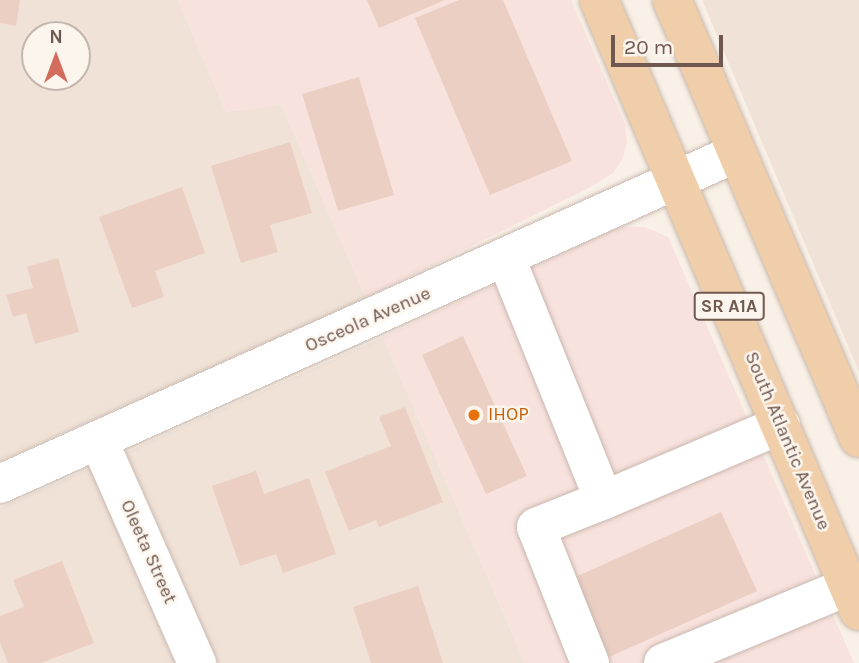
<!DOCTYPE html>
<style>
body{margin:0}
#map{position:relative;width:859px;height:663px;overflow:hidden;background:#f9f1e7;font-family:Karla,sans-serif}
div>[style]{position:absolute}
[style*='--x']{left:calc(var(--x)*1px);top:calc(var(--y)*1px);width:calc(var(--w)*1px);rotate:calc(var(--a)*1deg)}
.residential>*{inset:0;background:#f0e2d7}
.commercial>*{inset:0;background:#f8e2dd}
.building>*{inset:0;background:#ebcfc3}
.roads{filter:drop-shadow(0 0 2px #c9b8af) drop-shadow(0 0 2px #c9b8af)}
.minor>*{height:38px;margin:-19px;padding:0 19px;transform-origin:19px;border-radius:19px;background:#fff}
.major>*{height:38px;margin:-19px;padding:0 19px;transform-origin:19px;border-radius:19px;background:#efcea9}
.dots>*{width:19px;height:19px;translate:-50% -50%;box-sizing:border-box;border:4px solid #fcf5ed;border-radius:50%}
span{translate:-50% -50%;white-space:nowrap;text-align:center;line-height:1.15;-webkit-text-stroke:5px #fcf5ed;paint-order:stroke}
.shield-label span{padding:2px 5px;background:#fcf5ed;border:2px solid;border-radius:5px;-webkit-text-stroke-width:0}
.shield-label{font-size:18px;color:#6f584f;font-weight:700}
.street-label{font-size:19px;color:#6f584f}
.food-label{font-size:19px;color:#c56008}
.left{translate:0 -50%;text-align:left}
.north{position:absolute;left:21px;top:21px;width:70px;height:70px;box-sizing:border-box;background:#fcf5ed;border:2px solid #c4b6ae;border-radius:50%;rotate:0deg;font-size:19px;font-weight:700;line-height:28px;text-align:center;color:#6f584f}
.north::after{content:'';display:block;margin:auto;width:24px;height:32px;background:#d36c5d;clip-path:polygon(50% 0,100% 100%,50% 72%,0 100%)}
.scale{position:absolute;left:611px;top:35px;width:112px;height:32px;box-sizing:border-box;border:4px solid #6f584f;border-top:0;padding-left:9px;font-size:21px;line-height:24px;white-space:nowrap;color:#6f584f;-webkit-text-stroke:5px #fcf5ed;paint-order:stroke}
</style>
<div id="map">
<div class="residential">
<div style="clip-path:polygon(evenodd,0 0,178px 0,226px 112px,281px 104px,366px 298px,0 461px,0 0,35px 35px,77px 35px,77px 77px,35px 77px,35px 35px)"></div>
<div style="clip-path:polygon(702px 0,859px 0,859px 372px,761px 140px)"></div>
<div style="clip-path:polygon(383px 337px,525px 663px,218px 663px,126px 452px)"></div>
<div style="clip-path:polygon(90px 468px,175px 663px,0 663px,0 508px)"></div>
</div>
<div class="commercial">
<div style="clip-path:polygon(178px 0,571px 0,625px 124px,627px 143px,622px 160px,613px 173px,589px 188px,366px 298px,281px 104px,226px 112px)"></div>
<div style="clip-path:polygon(618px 227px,645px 227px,668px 237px,854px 663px,525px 663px,383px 337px)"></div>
</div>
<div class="building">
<div style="clip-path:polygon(0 0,20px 0,16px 26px,0 23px)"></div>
<div style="clip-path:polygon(367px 0,445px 0,379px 28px)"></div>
<div style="clip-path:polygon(459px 0,503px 0,572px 161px,490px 195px,415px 18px)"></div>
<div style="clip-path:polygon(359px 77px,394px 195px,338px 211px,302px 94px)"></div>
<div style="clip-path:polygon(290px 142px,312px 213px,270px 225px,278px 252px,241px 263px,211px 166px)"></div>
<div style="clip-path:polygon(182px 187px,205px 253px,155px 271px,164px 297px,132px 308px,99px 217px)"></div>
<div style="clip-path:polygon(58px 258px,79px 332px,35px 344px,26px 313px,13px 317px,6px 295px,33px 288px,27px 267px)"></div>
<div style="clip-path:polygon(463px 336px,527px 476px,486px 494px,422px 355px)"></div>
<div style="clip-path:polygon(405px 407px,443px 502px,379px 527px,376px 520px,349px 531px,325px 472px,391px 446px,379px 417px)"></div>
<div style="clip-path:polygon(256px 471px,264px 494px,309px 478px,336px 554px,283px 573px,276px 554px,240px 566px,212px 486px)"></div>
<div style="clip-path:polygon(721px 512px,757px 591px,609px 657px,573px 578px)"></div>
<div style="clip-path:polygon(62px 561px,94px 643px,41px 663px,8px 663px,0 642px,0 616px,24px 607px,13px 580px)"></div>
<div style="clip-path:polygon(418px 586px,443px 663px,371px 663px,353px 607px)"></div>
</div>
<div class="roads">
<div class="minor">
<div style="--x:506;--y:258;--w:261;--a:68"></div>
<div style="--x:604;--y:500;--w:192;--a:-23"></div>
<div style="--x:99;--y:441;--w:243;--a:66.2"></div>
<div style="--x:0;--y:484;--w:807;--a:-24.21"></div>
<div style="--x:590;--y:663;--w:146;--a:-111.7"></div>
<div style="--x:536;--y:527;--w:73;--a:-21.7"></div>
<div style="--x:663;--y:663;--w:201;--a:-22.5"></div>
</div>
<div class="major">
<div style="--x:599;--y:0;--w:664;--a:66.95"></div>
<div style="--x:672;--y:0;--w:476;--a:66.9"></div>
</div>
</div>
<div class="dots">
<div style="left:474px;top:415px;background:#e8710a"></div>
</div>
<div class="shield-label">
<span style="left:729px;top:306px">SR A1A</span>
</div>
<div class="street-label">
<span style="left:368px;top:320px;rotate:-24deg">Osceola Avenue</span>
<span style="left:787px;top:441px;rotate:67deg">South Atlantic Avenue</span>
<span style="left:148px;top:552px;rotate:66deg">Oleeta Street</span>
</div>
<div class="food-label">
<span class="left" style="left:488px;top:415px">IHOP</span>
</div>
<div class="north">N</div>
<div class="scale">20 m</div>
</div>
